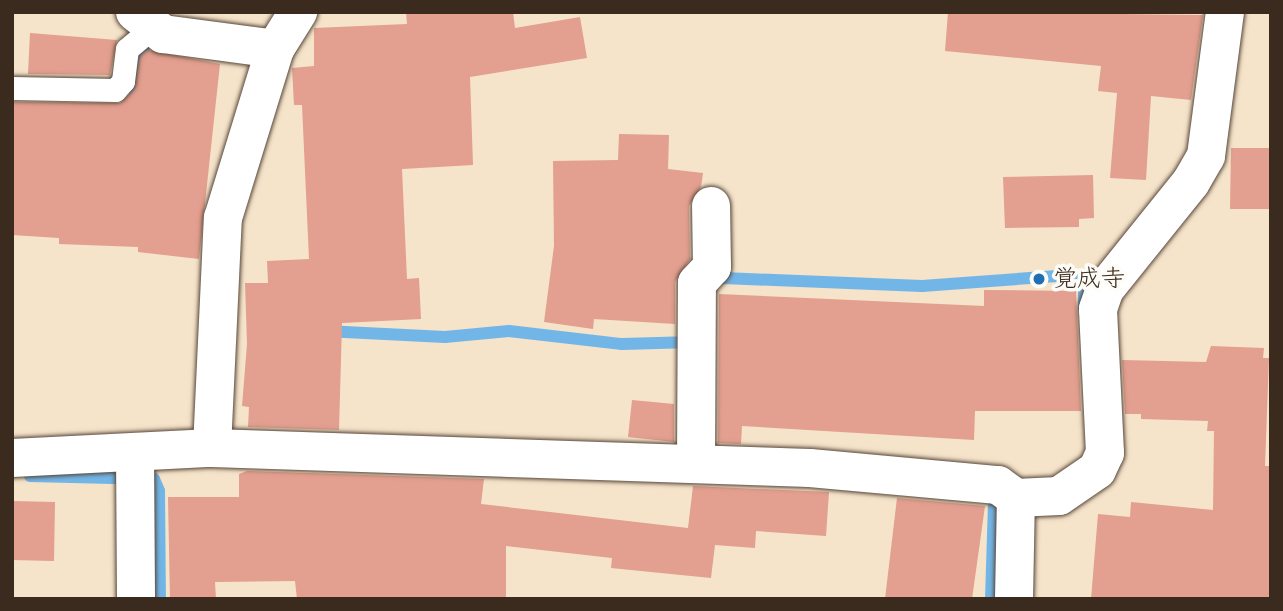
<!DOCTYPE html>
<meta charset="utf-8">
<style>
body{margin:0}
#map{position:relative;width:1283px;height:611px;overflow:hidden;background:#f5e3ca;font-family:"Comic Neue","Klee One",sans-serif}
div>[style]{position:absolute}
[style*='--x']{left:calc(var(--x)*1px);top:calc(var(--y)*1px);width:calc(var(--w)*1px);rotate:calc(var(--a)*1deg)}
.stream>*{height:12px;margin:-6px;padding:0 6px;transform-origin:6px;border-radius:6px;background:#72b6e8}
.building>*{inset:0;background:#e39f8f}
.roads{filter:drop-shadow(0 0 2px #574638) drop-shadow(0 0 2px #574638)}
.lane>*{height:23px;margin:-11.5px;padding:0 11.5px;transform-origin:11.5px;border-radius:11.5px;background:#fff}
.street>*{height:38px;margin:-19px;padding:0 19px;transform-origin:19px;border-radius:19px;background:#fff}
.dots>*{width:19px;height:19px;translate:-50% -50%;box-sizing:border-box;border:4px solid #fdfcf7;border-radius:50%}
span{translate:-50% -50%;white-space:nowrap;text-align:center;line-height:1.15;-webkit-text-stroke:7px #fdfcf7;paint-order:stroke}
.poi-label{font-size:24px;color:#3b2a1e}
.left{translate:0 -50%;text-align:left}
.frame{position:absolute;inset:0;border:14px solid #3b2a1e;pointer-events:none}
</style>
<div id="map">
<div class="stream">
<div style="--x:133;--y:104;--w:55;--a:-79.5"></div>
<div style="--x:143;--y:50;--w:13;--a:-117"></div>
<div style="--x:713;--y:282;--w:11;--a:-22"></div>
<div style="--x:723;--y:278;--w:199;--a:2.3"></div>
<div style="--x:922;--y:286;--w:149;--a:-4.2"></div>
<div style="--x:1071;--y:275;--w:16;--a:38"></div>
<div style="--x:1084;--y:285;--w:23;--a:90"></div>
<div style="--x:325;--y:331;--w:120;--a:2.9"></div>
<div style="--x:445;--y:337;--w:64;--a:-5.4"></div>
<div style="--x:509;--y:331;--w:114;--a:6.6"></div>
<div style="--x:622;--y:344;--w:71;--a:-1.6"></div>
<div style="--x:30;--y:476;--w:124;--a:1.4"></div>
<div style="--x:154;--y:479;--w:13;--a:67"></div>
<div style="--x:159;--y:491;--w:108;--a:89.5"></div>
<div style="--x:991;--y:599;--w:95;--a:-88.2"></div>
<div style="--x:994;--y:504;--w:14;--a:-54"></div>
</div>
<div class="building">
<div style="clip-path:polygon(406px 12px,513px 12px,515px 28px,580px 17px,587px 58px,470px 77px,473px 165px,402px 169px,407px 279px,419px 278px,421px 319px,342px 323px,339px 430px,248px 427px,249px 407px,242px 406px,247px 344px,245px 283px,268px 283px,267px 261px,309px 259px,302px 105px,294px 105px,292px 68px,314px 66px,314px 28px,407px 24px)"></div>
<div style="clip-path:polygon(948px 12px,1203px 15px,1191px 100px,1151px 96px,1146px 180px,1110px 178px,1117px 93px,1098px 91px,1101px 66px,945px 51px)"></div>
<div style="clip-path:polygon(30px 33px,117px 40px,110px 75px,28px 74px)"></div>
<div style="clip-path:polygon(148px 50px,220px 64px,199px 259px,138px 252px,138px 247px,59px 244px,59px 238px,12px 235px,12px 102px,120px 103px,134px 90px,140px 56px)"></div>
<div style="clip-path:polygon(619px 134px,669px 135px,668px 169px,703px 173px,701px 187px,689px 206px,690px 259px,675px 282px,675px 324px,594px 319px,593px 329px,544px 322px,554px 246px,553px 161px,618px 160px)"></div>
<div style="clip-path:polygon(1231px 148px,1271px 148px,1271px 209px,1230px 209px)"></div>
<div style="clip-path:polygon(1093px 175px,1094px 218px,1079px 219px,1079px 227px,1005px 228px,1003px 177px)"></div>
<div style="clip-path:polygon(984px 290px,1076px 291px,1081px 411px,975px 411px,974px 440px,742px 426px,741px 444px,718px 443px,719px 294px,984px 306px)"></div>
<div style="clip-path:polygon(1211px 346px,1264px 348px,1263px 358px,1269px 358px,1265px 466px,1271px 466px,1271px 599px,1091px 599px,1098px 514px,1130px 517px,1131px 502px,1213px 510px,1214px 431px,1207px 431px,1208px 421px,1141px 419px,1141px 414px,1125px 414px,1122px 360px,1206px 362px)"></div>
<div style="clip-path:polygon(632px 400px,674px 404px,674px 442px,628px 437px)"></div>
<div style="clip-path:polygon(247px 471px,484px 479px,481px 504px,688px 528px,693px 486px,829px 492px,826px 536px,756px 531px,755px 548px,715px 545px,711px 578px,611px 568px,612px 558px,506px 546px,506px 599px,297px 599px,295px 581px,215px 582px,216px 599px,170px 599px,168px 497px,239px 497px,239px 474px)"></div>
<div style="clip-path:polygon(897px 498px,985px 506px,972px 599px,885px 599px)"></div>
<div style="clip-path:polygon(12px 501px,55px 502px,54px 561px,12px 560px)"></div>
</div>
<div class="roads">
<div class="lane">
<div style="--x:12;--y:88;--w:103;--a:1.1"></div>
<div style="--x:115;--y:90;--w:12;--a:-48"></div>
<div style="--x:123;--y:81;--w:32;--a:-83"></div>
<div style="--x:127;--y:49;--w:33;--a:-40"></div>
</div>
<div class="street">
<div style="--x:135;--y:12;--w:36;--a:38"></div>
<div style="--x:163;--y:34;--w:113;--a:7.6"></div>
<div style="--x:212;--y:448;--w:230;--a:-87.3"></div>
<div style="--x:223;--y:218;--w:177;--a:-72.9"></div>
<div style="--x:275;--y:49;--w:44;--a:-58.1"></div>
<div style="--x:135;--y:453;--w:146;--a:89.6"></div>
<div style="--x:12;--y:458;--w:200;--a:-2.9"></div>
<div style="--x:212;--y:448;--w:598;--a:1.92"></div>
<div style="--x:810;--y:468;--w:189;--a:5.2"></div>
<div style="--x:998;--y:485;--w:22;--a:36"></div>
<div style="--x:1016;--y:498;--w:43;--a:-2.7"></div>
<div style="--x:1059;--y:496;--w:46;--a:-34.4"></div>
<div style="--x:1097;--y:470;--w:19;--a:-65"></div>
<div style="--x:1105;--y:453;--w:144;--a:-92.8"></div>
<div style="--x:1098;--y:309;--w:21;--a:-71"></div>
<div style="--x:1105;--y:289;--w:137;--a:-51.2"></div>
<div style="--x:1191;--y:182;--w:30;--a:-60"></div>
<div style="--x:1206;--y:156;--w:145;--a:-82.5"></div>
<div style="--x:696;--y:464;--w:181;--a:-89.7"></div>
<div style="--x:697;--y:283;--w:22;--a:-47"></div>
<div style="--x:712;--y:267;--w:61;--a:-90.9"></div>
<div style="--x:1014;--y:599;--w:101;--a:-88.9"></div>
</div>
</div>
<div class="dots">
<div style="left:1039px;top:279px;background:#1f6fb2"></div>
</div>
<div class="poi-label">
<span class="left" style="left:1053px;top:279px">覚成寺</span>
</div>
<div class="frame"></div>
</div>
